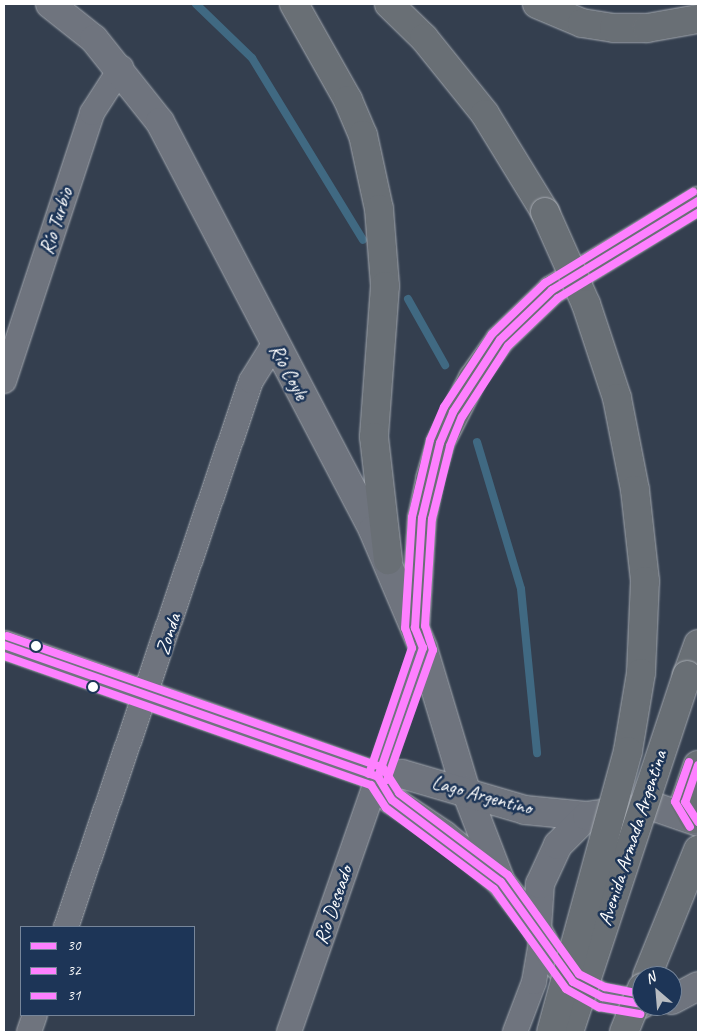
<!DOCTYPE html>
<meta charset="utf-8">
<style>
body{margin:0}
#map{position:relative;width:702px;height:1036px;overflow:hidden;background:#343f4f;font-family:Caveat,sans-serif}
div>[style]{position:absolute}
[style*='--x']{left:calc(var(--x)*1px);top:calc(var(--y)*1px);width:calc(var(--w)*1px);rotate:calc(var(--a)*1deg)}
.stream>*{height:8px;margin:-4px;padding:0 4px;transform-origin:4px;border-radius:4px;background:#406982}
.roads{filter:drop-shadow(0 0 1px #a4a9b0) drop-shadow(0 0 1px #a4a9b0)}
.minor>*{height:24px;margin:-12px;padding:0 12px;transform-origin:12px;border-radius:12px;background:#6f747e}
.tertiary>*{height:28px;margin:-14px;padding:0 14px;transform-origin:14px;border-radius:14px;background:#6f747e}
.primary>*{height:28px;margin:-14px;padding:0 14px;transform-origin:14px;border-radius:14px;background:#696f75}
.motorway>*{height:28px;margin:-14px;padding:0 14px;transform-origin:14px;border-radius:14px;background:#696f75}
.bridges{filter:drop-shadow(0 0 1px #a4a9b0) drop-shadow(0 0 1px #a4a9b0)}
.primary-bridge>*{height:28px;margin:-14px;padding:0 14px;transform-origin:14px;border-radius:14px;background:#696f75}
.motorway-bridge>*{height:28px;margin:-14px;padding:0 14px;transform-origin:14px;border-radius:14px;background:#696f75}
.bus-1>*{height:8px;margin:-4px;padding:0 4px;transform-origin:4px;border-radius:4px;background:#fe80ff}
.bus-2>*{height:8px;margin:-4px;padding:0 4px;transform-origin:4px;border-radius:4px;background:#fe80ff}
.bus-3>*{height:8px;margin:-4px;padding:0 4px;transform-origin:4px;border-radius:4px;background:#fe80ff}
.dots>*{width:14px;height:14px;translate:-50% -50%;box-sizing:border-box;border:2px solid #1d3557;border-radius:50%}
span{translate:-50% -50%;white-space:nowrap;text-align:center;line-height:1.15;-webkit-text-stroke:5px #1d3557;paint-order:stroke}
.street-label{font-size:20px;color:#fff}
.frame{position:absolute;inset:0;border:5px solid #fff;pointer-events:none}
.legend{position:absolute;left:20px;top:926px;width:175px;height:90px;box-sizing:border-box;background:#1d3557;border:1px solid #77869a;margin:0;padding:6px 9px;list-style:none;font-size:15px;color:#fff}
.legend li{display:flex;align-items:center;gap:10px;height:25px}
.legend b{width:25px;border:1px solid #77869a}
.north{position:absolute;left:632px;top:966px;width:50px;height:50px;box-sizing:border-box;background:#1d3557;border:1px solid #77869a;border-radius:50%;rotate:333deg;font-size:14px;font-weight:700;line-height:20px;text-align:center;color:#fff}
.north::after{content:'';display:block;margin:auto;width:18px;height:22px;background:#b8bcc1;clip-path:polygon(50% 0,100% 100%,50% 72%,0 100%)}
</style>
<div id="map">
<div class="stream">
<div style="--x:196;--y:4;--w:78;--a:44"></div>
<div style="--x:252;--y:58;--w:213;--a:58.6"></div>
<div style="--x:408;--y:299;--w:76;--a:60.7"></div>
<div style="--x:477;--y:442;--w:153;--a:73.3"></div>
<div style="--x:521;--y:589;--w:165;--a:84.4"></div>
</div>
<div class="roads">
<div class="minor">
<div style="--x:4;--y:381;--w:282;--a:-71.8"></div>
<div style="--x:92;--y:113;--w:54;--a:-57.2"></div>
<div style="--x:66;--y:927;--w:576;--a:-71.28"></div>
<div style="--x:251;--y:381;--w:44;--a:-58.1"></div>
<div style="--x:29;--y:1032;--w:18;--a:-71"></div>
<div style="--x:289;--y:1032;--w:407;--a:-70.8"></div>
<div style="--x:515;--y:1032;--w:53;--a:-69.2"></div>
<div style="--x:534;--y:982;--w:41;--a:-80.1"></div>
</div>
<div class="tertiary">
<div style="--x:50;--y:4;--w:56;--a:38.5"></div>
<div style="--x:94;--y:39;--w:106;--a:51.5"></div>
<div style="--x:160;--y:122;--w:460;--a:62.4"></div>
<div style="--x:373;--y:530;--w:128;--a:67"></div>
<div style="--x:423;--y:648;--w:149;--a:73.3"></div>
<div style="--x:466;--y:791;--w:97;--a:69"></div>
<div style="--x:4;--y:645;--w:397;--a:19.4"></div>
<div style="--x:378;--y:777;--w:24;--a:-7"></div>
<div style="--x:402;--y:774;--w:128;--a:16.3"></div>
<div style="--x:525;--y:810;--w:62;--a:5.5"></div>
<div style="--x:378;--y:777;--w:27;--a:59"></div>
<div style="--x:392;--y:800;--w:63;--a:33.9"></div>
<div style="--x:444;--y:835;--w:74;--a:39.5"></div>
<div style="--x:501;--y:882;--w:59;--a:52.5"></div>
<div style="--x:672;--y:1000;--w:30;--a:-28"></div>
<div style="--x:642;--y:1004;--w:41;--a:-170.1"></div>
<div style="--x:602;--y:997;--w:33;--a:-153"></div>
<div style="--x:573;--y:982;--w:28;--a:-132"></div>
<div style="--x:554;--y:961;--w:36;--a:-118"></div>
<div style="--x:537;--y:929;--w:45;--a:-86.2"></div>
<div style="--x:540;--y:884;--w:43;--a:-65.2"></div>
<div style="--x:558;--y:845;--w:41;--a:-45"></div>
<div style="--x:587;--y:816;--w:69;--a:-7.5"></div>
<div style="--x:655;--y:807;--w:46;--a:19.2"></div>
</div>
<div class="primary">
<div style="--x:415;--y:628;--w:110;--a:-86.4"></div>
<div style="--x:422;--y:518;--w:40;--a:-78"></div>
<div style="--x:430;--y:479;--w:37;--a:-74"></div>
<div style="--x:440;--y:443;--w:73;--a:-63.1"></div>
<div style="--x:473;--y:378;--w:47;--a:-54.6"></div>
<div style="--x:500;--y:340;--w:72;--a:-43.9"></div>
<div style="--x:552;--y:290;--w:171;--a:-31.4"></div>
<div style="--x:687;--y:675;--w:33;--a:-70"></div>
<div style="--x:694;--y:819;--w:19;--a:-118"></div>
<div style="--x:685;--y:802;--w:39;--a:-71"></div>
<div style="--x:647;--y:976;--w:136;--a:-68"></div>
</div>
<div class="motorway">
<div style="--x:294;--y:4;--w:110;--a:60.6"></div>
<div style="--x:348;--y:100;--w:38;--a:67"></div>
<div style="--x:363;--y:135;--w:76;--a:77.8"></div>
<div style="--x:379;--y:209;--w:77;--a:85.5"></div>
<div style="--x:385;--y:286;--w:151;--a:94.2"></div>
<div style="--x:374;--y:437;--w:124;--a:83.5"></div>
<div style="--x:389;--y:4;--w:49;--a:44.2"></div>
<div style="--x:424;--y:38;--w:97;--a:51.2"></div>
<div style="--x:485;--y:114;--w:115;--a:58.5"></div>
<div style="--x:537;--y:4;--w:49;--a:22.9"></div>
<div style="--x:582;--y:23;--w:32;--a:9"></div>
<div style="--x:614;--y:28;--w:33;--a:0"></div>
<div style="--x:647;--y:28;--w:52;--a:-10"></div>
</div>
</div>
<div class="bridges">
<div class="primary-bridge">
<div style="--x:569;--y:1032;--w:376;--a:-71.7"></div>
<div style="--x:624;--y:1032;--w:48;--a:-67.8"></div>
</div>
<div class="motorway-bridge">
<div style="--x:545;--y:212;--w:101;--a:66"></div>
<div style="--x:586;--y:304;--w:99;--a:71.7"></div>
<div style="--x:617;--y:398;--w:94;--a:78.9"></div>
<div style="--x:635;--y:490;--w:92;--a:83.7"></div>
<div style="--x:645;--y:581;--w:92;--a:92.5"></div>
<div style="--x:641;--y:673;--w:79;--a:99.5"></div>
<div style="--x:628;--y:751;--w:291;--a:105.3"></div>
</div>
</div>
<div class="bus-1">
<div style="--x:4;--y:645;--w:397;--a:19.4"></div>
<div style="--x:378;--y:777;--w:27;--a:59"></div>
<div style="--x:392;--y:800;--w:136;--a:37"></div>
<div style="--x:501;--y:882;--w:123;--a:54.2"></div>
<div style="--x:573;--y:982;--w:33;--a:27"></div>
<div style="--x:602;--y:997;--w:41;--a:9.9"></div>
<div style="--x:698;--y:765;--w:39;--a:109"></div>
<div style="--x:685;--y:802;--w:24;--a:57"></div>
<div style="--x:378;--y:777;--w:137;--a:-70.8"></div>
<div style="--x:423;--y:648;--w:22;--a:-112"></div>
<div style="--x:415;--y:628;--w:110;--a:-86.4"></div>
<div style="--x:422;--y:518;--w:77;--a:-76.5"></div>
<div style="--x:440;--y:443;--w:34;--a:-67"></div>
<div style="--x:453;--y:412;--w:86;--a:-56.9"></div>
<div style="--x:500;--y:340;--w:72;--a:-43.9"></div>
<div style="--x:552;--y:290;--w:171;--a:-31.4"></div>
</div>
<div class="bus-2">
<div style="--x:4;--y:656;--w:389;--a:19.4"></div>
<div style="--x:371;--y:785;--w:27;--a:57"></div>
<div style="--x:386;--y:808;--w:135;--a:36.9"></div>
<div style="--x:494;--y:889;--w:123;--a:54.2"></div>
<div style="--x:566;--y:989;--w:38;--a:29"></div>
<div style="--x:599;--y:1007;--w:42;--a:9.7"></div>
<div style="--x:689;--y:762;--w:42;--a:109.3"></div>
<div style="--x:675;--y:802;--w:29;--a:59"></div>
<div style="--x:387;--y:780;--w:138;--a:-70.5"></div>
<div style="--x:433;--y:650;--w:25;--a:-108"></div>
<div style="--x:425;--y:626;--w:107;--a:-86.3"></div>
<div style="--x:432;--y:519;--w:75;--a:-76.1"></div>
<div style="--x:450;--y:446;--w:31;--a:-68"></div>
<div style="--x:462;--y:417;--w:85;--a:-57.1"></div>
<div style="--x:508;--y:346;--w:69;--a:-43.8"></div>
<div style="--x:558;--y:298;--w:164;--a:-31.3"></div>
</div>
<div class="bus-3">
<div style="--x:7;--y:636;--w:398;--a:19.3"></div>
<div style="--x:383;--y:768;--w:30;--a:57"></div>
<div style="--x:399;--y:793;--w:136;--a:37"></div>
<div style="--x:508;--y:875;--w:122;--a:54.4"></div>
<div style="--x:579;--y:974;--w:29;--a:27"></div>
<div style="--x:605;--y:987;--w:38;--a:11"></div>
<div style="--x:369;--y:774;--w:133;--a:-71.2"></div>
<div style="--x:412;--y:648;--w:21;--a:-109"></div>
<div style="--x:405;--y:628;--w:111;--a:-86.4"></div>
<div style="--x:412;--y:517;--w:79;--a:-76.8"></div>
<div style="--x:430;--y:440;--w:36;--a:-67"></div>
<div style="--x:444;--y:407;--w:87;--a:-56.7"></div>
<div style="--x:492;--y:334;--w:74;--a:-43.9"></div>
<div style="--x:545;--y:283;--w:174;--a:-31.6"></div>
</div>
<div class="dots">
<div style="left:36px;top:646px;background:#fff"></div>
<div style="left:93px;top:687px;background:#fff"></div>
</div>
<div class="street-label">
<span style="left:56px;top:221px;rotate:-72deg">Río Turbio</span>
<span style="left:289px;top:372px;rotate:62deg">Río Coyle</span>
<span style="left:168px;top:634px;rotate:-72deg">Zonda</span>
<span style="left:482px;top:795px;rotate:15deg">Lago Argentino</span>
<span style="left:632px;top:838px;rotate:-72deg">Avenida Armada Argentina</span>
<span style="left:333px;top:905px;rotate:-71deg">Río Deseado</span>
</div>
<div class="frame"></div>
<ul class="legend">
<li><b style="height:6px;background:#fe80ff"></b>30</li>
<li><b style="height:6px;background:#fe80ff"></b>32</li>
<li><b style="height:6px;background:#fe80ff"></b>31</li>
</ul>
<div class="north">N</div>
</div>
